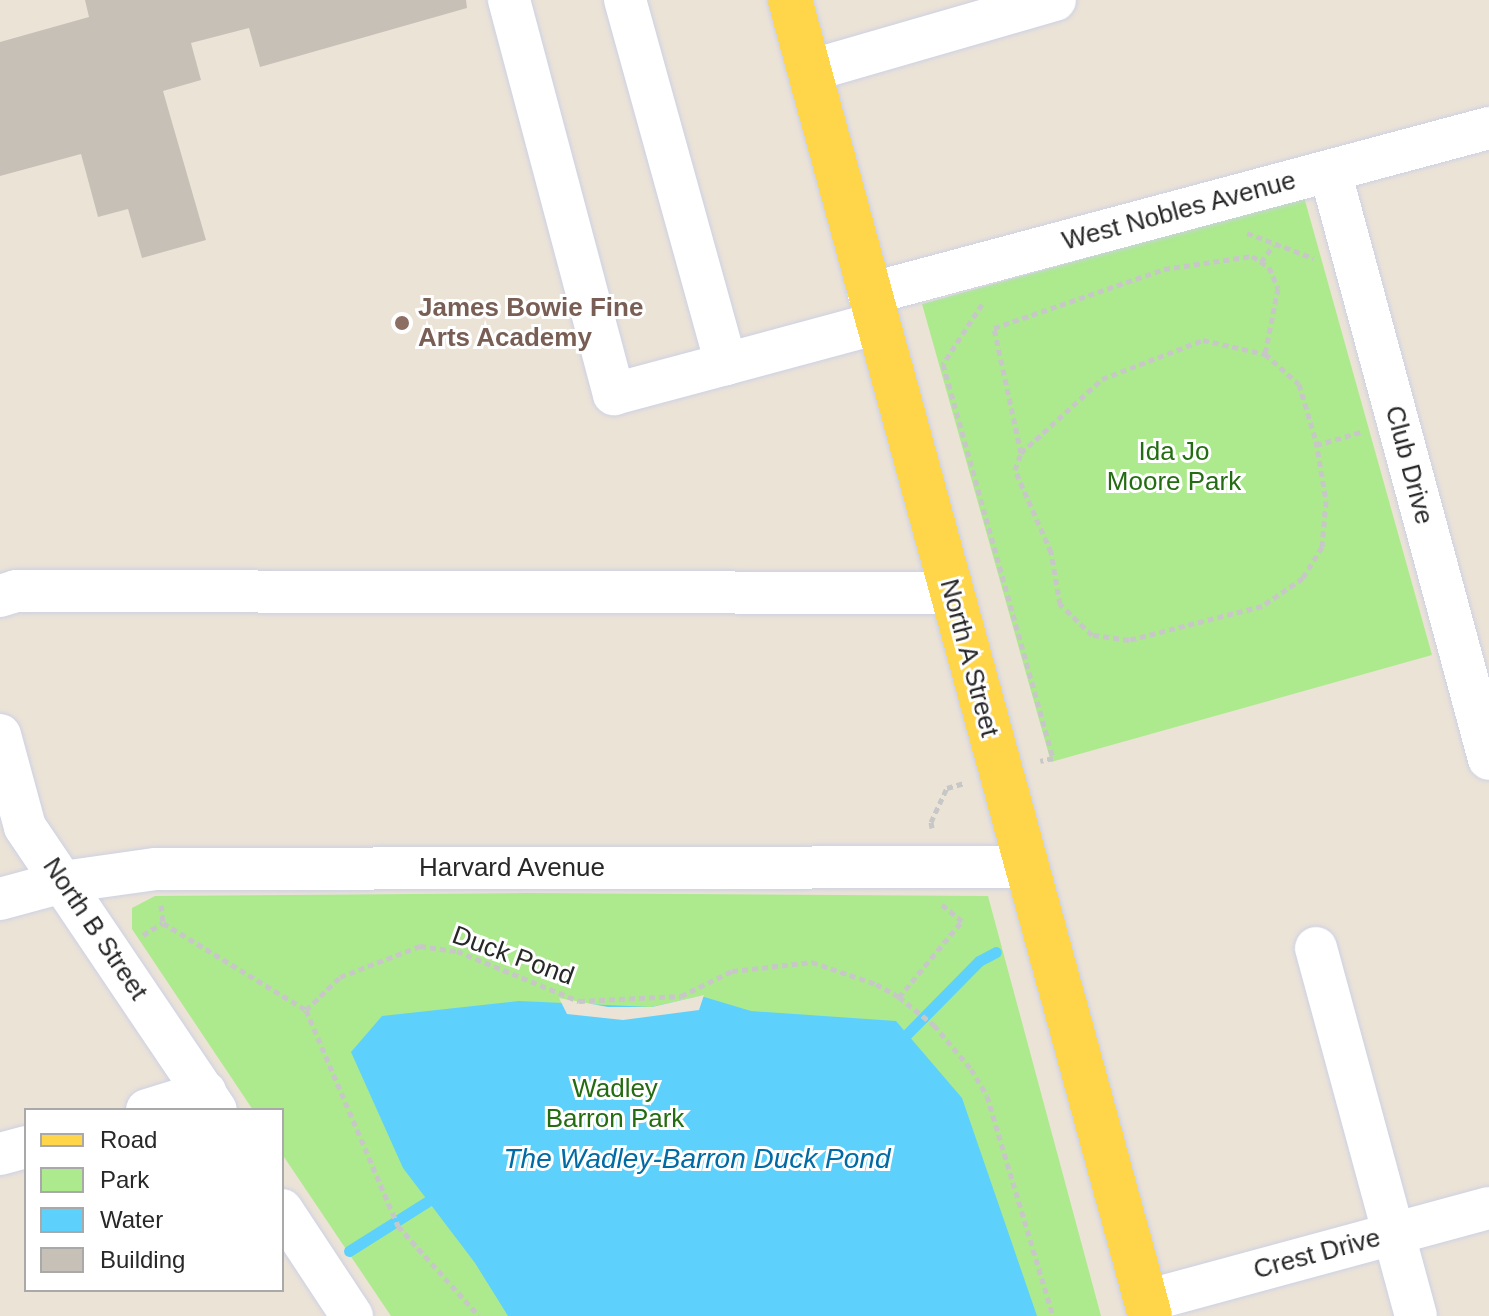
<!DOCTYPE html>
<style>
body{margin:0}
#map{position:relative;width:1489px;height:1316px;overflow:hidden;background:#ece3d7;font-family:Arial,sans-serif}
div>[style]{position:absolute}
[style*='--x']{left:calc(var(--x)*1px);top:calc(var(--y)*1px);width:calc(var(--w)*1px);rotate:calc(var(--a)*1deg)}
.green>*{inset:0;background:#acea8d}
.water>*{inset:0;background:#5dd1fc}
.pier>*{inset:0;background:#ece3d7}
.stream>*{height:11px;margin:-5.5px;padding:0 5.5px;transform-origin:5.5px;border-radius:5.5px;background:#5dd1fc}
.building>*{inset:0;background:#c7c0b7}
.path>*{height:5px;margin-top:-2.5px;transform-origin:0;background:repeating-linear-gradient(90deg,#c7c7c7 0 6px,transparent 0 10px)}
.roads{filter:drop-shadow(0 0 2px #ccd1e3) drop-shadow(0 0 2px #ccd1e3)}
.minor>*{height:42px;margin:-21px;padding:0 21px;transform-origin:21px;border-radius:21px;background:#fff}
.major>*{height:44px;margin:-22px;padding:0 22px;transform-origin:22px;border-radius:22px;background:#ffd54a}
.dots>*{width:22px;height:22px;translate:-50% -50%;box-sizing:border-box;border:4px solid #fff;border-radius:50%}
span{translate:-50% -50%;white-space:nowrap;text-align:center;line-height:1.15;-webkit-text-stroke:6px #fff;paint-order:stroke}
.street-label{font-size:26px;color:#282828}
.education-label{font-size:26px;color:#785e54;font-weight:700}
.left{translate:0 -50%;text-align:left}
.park-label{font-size:26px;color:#236c11}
.water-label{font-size:28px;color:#006ba4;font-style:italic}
.legend{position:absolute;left:24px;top:1108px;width:260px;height:184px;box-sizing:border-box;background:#fff;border:2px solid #a9a9a9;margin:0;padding:10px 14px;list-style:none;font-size:24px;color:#282828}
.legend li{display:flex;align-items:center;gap:16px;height:40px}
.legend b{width:40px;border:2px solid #a9a9a9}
</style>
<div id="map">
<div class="green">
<div style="clip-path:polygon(1304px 197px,1432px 655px,1051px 762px,922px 304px)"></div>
<div style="clip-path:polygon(527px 893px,988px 896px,1101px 1316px,391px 1316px,282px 1154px,282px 1110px,253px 1110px,132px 929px,132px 908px,155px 896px)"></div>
</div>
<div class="water">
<div style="clip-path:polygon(701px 996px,751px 1011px,896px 1021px,962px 1098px,1037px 1316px,508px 1316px,475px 1263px,403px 1168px,351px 1052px,382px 1016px,519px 1001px,651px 1007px)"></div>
</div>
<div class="pier">
<div style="clip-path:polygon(704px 995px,699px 1010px,623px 1020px,567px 1014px,559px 998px,608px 1007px,652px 1007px)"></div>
</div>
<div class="stream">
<div style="--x:907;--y:1034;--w:103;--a:-45.4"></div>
<div style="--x:979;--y:961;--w:19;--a:-28"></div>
<div style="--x:349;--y:1251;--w:93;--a:-32.3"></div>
</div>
<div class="building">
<div style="clip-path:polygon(85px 0,466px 0,467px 8px,260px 67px,249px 28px,191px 43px,201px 80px,163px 91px,206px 240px,142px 258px,128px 209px,98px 217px,81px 154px,0 176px,0 42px,89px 17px)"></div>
</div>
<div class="path">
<div style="--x:1247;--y:233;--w:71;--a:20.7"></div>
<div style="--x:1252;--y:256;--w:20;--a:33"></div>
<div style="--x:1269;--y:267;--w:23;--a:67"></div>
<div style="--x:1278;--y:288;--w:67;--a:101.1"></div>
<div style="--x:1265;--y:354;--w:45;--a:41.4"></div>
<div style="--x:1299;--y:384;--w:59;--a:73.4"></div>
<div style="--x:1316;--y:441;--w:61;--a:80.5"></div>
<div style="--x:1326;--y:501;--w:46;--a:95"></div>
<div style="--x:1322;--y:547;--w:36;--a:122"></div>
<div style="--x:1303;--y:578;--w:50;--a:145.7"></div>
<div style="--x:1262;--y:606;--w:137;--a:165.7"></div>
<div style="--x:1129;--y:640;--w:37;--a:-172"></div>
<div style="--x:1092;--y:635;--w:45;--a:-135.9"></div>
<div style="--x:1060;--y:604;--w:53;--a:-99.8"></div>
<div style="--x:1051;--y:552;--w:90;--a:-113.7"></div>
<div style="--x:1015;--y:470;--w:18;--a:-71"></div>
<div style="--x:1021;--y:453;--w:128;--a:-102.2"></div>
<div style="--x:994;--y:328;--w:180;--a:-19.1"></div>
<div style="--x:1164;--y:269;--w:89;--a:-8.4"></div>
<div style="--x:1261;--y:262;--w:21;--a:-53"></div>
<div style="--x:982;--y:304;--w:72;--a:123"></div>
<div style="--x:943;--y:364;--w:409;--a:74.4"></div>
<div style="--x:1053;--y:758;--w:13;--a:167"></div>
<div style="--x:1316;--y:445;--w:47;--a:-16.1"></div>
<div style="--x:1021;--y:453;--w:110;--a:-42.4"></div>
<div style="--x:1102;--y:379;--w:108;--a:-21.1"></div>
<div style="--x:1203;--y:340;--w:64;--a:12.7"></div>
<div style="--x:932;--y:828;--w:6;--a:-99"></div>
<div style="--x:931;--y:822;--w:38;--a:-65"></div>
<div style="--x:947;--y:788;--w:19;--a:-16"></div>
<div style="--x:161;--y:905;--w:18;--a:84"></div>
<div style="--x:163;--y:923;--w:167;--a:31.3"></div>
<div style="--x:306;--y:1010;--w:47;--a:-44.1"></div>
<div style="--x:340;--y:977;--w:86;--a:-21.2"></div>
<div style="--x:420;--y:946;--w:37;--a:8"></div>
<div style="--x:457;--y:951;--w:132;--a:22.3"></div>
<div style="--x:579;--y:1001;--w:102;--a:-2.8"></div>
<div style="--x:681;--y:996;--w:57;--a:-26.1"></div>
<div style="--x:732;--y:971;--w:81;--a:-6.4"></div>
<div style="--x:812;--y:962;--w:68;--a:19"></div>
<div style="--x:876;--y:984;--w:26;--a:29"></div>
<div style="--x:899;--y:997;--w:45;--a:38.7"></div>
<div style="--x:934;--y:1025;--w:57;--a:49.9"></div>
<div style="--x:971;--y:1069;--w:31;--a:59"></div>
<div style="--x:987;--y:1096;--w:230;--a:73.3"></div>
<div style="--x:143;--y:935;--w:23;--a:-31"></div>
<div style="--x:899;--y:997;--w:99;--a:-50.3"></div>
<div style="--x:962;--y:921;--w:26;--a:-141"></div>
<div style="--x:306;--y:1010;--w:235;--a:66.9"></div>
<div style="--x:398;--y:1226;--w:121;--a:48"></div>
</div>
<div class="roads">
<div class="minor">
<div style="--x:509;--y:0;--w:408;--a:75.1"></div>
<div style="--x:614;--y:394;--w:116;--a:-15"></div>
<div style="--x:726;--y:364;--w:378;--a:-105.5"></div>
<div style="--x:809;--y:71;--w:256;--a:-16.1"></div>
<div style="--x:1330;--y:171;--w:609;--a:74.87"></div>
<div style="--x:869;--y:294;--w:642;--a:-14.99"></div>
<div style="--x:726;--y:364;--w:157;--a:-15.1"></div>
<div style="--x:0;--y:596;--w:17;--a:-17"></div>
<div style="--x:16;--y:591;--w:935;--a:0.12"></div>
<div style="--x:0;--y:735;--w:95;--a:74.8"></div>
<div style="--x:25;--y:827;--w:341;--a:56"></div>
<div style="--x:0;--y:899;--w:65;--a:-15.1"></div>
<div style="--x:63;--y:882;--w:94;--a:-8"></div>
<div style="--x:156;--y:869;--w:870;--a:-0.13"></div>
<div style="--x:1316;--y:948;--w:381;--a:74.8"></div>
<div style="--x:147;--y:1110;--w:61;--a:-17.2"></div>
<div style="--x:0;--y:1154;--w:27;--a:-15"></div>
<div style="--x:282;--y:1210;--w:127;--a:56.6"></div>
<div style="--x:1146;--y:1301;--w:355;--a:-15.2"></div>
</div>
<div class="major">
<div style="--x:790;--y:0;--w:1364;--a:74.7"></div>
</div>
</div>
<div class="dots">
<div style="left:402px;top:323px;background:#8d6e63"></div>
</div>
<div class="street-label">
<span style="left:1179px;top:211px;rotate:-15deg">West Nobles Avenue</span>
<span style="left:1409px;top:465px;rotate:75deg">Club Drive</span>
<span style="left:969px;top:658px;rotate:75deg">North A Street</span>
<span style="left:512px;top:868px">Harvard Avenue</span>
<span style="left:95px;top:929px;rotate:56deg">North B Street</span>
<span style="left:513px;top:956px;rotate:20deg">Duck Pond</span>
<span style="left:1317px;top:1254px;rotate:-15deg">Crest Drive</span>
</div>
<div class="education-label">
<span class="left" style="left:418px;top:323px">James Bowie Fine<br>Arts Academy</span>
</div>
<div class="park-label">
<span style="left:1174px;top:467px">Ida Jo<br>Moore Park</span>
<span style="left:615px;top:1104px">Wadley<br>Barron Park</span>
</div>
<div class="water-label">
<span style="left:697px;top:1159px">The Wadley-Barron Duck Pond</span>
</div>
<ul class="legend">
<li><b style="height:10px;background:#ffd54a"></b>Road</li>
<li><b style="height:22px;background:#acea8d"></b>Park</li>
<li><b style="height:22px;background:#5dd1fc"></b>Water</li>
<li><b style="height:22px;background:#c7c0b7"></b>Building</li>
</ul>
</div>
